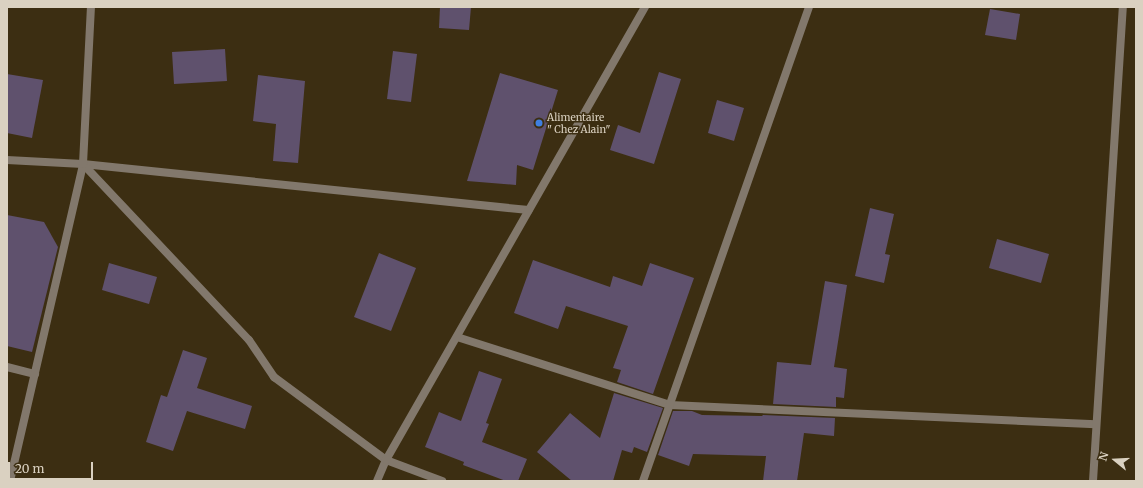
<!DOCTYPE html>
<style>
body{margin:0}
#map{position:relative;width:1143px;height:488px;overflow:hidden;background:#3c2e12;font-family:Merriweather,serif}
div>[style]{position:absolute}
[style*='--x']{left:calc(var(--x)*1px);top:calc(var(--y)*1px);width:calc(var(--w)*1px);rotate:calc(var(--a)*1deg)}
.building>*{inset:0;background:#5f516d}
.street>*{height:8px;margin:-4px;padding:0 4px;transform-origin:4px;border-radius:4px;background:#82786c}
.dots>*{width:11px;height:11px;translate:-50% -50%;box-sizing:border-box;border:2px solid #3c2e12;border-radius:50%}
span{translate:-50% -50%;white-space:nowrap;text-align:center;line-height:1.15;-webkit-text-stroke:3px #3c2e12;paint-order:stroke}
.poi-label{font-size:10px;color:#dad1c1}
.left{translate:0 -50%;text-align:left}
.frame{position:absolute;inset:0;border:8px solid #dad1c1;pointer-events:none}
.north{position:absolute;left:1095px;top:440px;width:40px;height:40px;-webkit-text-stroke:3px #3c2e12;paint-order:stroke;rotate:288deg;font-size:11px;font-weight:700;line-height:16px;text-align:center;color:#dad1c1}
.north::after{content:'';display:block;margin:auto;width:14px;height:18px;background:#dad1c1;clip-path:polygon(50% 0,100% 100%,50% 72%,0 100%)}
.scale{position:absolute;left:8px;top:462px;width:85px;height:18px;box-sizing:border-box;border:2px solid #dad1c1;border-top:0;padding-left:5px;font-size:12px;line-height:14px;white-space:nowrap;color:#dad1c1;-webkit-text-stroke:3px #3c2e12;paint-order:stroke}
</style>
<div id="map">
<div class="building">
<div style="clip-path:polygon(440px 7px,471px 7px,469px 30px,439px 28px)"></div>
<div style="clip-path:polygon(990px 9px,1020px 14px,1016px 40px,985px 35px)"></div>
<div style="clip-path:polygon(225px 49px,227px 81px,174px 84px,172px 52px)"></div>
<div style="clip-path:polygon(393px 51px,417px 54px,411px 102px,387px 99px)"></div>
<div style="clip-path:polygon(659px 72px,681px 79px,654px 164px,610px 150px,618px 125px,640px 133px)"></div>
<div style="clip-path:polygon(500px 73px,558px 90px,533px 170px,517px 165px,516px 185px,467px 181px)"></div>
<div style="clip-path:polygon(7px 74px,43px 80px,32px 138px,7px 133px)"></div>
<div style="clip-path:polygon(258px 75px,305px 81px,298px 163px,273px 161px,276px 124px,253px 121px)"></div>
<div style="clip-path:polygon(717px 100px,744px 108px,734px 141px,708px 133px)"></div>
<div style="clip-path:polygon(870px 208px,894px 214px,885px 254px,890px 255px,884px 283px,855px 276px)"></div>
<div style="clip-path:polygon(7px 215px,44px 222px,58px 247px,32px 352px,7px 346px)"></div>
<div style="clip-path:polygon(997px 239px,1049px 254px,1041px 283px,989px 268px)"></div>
<div style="clip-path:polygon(379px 253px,416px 268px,391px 331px,354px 317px)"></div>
<div style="clip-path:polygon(533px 260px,610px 287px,613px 276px,642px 286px,650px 263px,694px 278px,653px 394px,617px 382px,621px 370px,613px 368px,628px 326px,566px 306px,558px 329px,514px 313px)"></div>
<div style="clip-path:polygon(109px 263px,157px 277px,149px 304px,102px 290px)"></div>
<div style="clip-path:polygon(825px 281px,847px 285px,834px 367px,847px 369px,844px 398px,836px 397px,836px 407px,773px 404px,777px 362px,811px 365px)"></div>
<div style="clip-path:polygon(183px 350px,207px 358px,197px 388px,252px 406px,245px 429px,187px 411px,173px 451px,146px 442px,161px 395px,167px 397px)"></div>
<div style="clip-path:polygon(479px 371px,502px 379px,486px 423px,489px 424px,482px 442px,527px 459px,518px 481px,506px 481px,463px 465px,464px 462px,425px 447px,439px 412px,461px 421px)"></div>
<div style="clip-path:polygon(614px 393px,663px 408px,647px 452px,634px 447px,632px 453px,622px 450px,613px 481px,572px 481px,537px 452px,570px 413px,600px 438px)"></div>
<div style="clip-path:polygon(673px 411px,692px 411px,702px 415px,762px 416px,763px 415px,835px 418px,834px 436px,804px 433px,797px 481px,763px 481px,766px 456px,693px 454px,689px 466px,658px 455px)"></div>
</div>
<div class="street">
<div style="--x:7;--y:160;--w:76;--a:3"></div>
<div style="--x:83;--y:164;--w:448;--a:5.9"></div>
<div style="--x:83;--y:164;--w:242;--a:46.7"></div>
<div style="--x:249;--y:340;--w:45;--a:56"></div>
<div style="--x:274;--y:377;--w:139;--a:36.5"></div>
<div style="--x:386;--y:460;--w:60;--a:20.6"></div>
<div style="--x:457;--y:337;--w:224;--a:17.7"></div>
<div style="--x:670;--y:405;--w:426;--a:2.6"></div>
<div style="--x:7;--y:367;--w:29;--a:14"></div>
<div style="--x:10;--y:481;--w:325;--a:-77"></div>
<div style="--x:83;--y:164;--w:157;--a:-87.1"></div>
<div style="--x:377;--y:481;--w:23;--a:-67"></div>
<div style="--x:386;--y:460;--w:522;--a:-60.24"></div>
<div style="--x:643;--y:481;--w:502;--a:-70.7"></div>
<div style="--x:1093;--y:481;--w:475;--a:-86.4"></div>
</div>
<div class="dots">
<div style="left:539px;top:123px;background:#3f7fe0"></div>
</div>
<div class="poi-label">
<span class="left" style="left:547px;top:123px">Alimentaire<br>" Chez Alain"</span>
</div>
<div class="frame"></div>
<div class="north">N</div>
<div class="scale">20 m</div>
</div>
